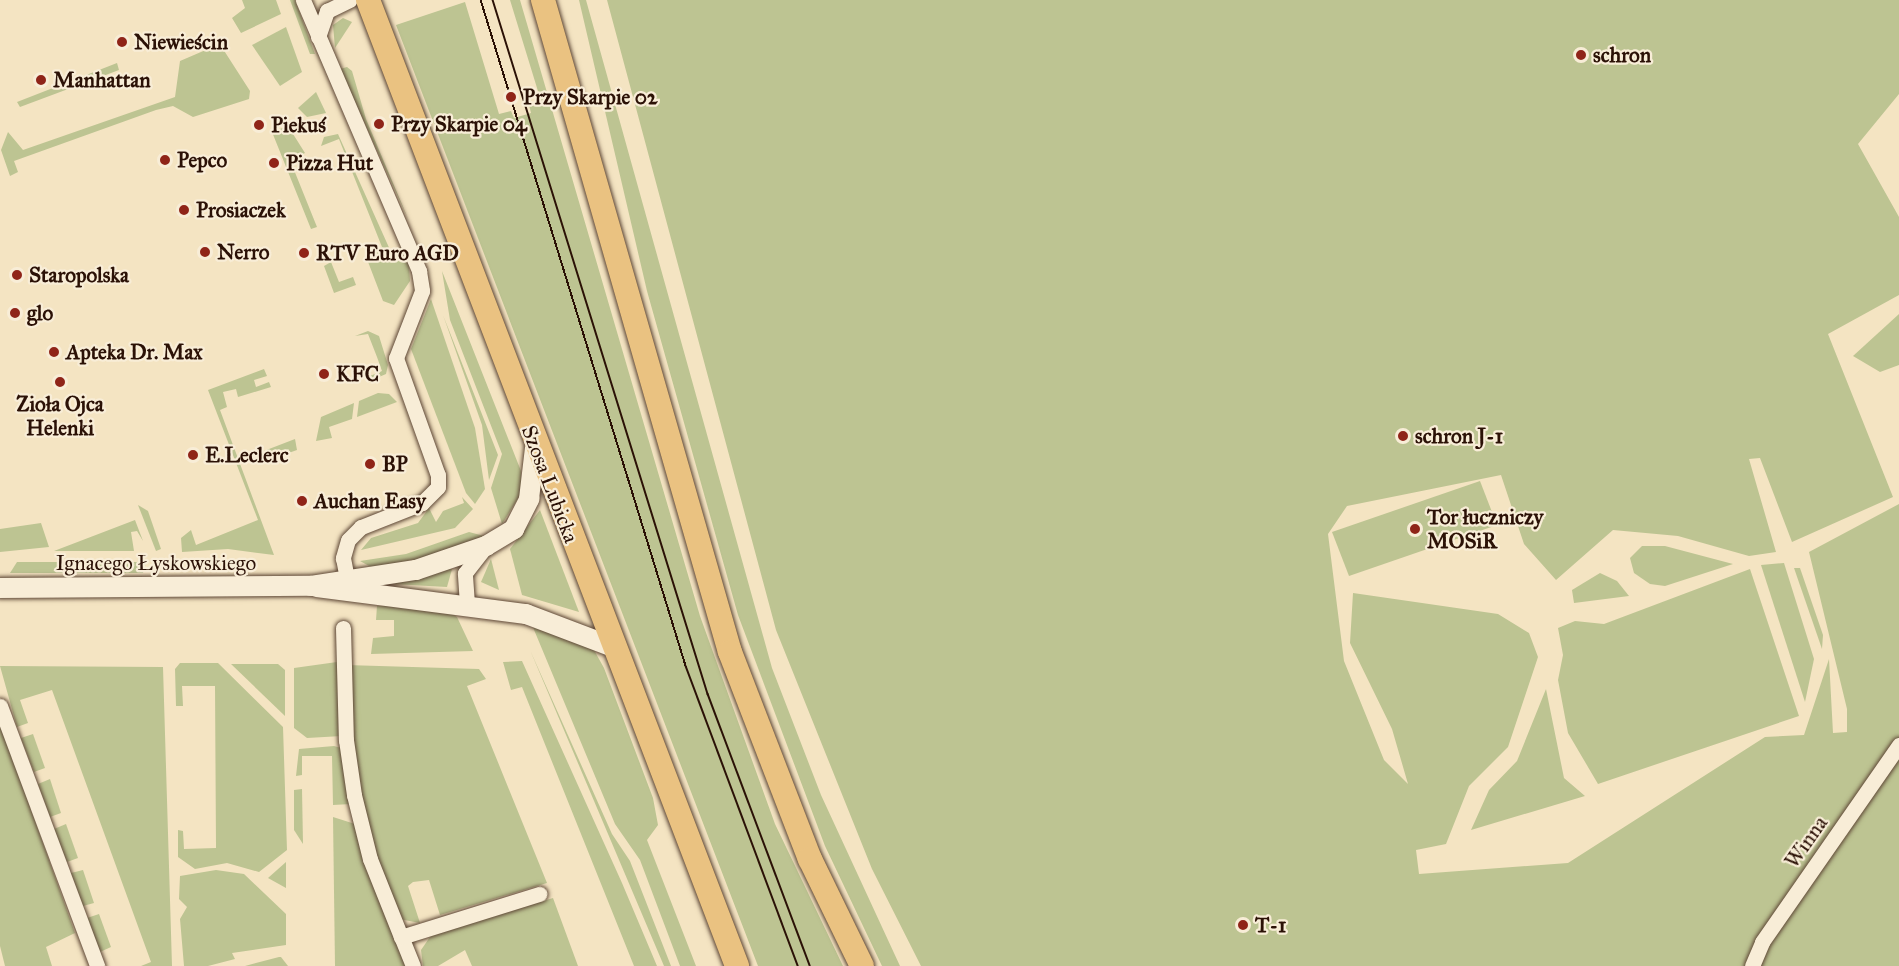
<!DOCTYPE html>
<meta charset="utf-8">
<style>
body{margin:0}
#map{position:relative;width:1899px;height:966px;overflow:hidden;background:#f4e4c2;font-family:"IM FELL Great Primer",serif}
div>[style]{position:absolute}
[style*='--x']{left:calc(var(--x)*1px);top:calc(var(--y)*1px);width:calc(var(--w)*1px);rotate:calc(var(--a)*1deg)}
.green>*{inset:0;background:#bdc492}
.roads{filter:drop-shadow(0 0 2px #5d4635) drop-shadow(0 0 2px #5d4635)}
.minor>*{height:15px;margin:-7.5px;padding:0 7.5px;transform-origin:7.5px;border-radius:7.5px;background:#f8edd7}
.tertiary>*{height:20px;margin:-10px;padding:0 10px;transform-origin:10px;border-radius:10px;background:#f8edd7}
.primary>*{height:24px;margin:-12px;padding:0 12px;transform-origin:12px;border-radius:12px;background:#eac281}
.tram>*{height:1.5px;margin:-0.75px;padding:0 0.75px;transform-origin:0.75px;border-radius:0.75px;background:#2b1106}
.dots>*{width:16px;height:16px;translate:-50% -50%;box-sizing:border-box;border:3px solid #f8edd7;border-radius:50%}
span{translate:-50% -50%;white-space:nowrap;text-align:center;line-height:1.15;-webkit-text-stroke:4.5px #f8edd7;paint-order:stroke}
.poi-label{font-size:21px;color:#2b1106;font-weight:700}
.left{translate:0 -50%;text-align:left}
.street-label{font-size:21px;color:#2b1106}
</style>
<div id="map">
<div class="green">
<div style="clip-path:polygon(242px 0,276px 0,281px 14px,241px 33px,232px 18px,245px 8px)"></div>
<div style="clip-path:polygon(290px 0,295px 0,315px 54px,310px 54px)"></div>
<div style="clip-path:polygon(510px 0,520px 0,700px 616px,775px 824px,843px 966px,758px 966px,396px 25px,465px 2px,499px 114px,511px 111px,514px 118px,531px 113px,529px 105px,541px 101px)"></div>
<div style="clip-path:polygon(579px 0,586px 0,772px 668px,821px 795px,900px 966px,882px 966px,825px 846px,738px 615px,647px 291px)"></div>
<div style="clip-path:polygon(607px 0,1899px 0,1899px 94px,1858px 144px,1899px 217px,1899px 295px,1828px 334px,1893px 497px,1792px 542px,1760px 458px,1749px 459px,1776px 552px,1749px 556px,1678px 536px,1613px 530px,1556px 580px,1524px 544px,1501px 475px,1347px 506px,1328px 534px,1344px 661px,1384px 760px,1408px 784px,1392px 729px,1350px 643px,1353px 593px,1498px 614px,1529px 633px,1538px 657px,1508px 747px,1469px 786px,1446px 844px,1416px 850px,1419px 874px,1568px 863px,1765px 737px,1804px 735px,1829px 659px,1833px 733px,1847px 732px,1847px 709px,1809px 552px,1899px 504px,1899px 966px,921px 966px,872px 869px,776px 630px)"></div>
<div style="clip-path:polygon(343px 18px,352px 22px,335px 48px,333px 25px)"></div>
<div style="clip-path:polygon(286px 27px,302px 72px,280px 86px,252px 45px)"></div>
<div style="clip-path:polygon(215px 46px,223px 49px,250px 91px,249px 99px,193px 117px,173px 106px,156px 110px,14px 161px,18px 172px,10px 176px,1px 150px,8px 132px,23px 150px,175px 97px,180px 61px)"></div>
<div style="clip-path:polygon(117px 63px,119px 70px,20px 107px,17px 102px)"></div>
<div style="clip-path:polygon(347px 67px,352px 71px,366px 119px,409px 221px,340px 69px)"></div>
<div style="clip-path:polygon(316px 92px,326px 113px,307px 117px,298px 108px)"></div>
<div style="clip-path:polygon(288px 126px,305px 153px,290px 160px,317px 227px,311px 229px,272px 132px)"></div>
<div style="clip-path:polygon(338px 134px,391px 252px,401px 247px,409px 266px,410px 281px,394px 305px,383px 301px,365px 254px,382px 247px,339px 139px,321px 146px,324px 137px)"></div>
<div style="clip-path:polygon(331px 262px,339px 282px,353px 277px,356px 285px,334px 293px,324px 266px)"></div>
<div style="clip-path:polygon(442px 271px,521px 471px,522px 492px,502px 524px,491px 488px,502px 454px,450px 320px)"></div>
<div style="clip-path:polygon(431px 299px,475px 428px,485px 489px,475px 504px,466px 493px,411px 349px)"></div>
<div style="clip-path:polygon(1899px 314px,1899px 365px,1880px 372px,1853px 356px)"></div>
<div style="clip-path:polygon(443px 315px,498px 455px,489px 480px,482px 425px)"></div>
<div style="clip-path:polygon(368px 331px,379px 336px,388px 365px,386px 374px,372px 380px,370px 376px,382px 371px,377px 357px,368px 334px,355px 336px)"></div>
<div style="clip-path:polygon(264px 369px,267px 376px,254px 380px,256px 387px,269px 382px,271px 387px,238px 397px,236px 389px,223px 392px,227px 407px,220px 410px,274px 555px,228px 549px,182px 552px,181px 538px,191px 530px,196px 545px,258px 520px,208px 390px)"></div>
<div style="clip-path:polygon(378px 393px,389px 394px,397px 402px,357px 417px,359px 401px)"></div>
<div style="clip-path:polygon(354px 403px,352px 419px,329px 427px,332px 438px,316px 441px,321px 417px)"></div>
<div style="clip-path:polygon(295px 439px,297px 450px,260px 463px,256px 454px)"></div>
<div style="clip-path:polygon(1480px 481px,1497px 525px,1349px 576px,1332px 532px)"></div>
<div style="clip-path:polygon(462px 497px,473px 509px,455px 528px,361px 550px,371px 538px,418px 523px,429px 508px,436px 522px,443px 511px,464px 503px)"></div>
<div style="clip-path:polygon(138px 505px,148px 511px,161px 549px,156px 551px)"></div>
<div style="clip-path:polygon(540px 510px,579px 612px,522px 595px,510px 549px)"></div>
<div style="clip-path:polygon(135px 520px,143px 541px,137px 531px,131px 532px,134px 551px,54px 551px)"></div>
<div style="clip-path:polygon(41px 523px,49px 547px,0 552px,0 529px)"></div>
<div style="clip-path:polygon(469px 532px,484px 536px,417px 562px,371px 567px,360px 561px,406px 554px)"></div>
<div style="clip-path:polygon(1642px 546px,1665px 546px,1733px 564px,1665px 586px,1650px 584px,1634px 573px,1630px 558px)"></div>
<div style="clip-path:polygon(491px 559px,499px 590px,481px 582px)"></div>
<div style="clip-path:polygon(17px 562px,146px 562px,143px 573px,10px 573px)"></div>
<div style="clip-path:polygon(1784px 563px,1814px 659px,1805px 702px,1761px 565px)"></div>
<div style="clip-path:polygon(1794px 568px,1800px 568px,1823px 635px,1822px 649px)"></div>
<div style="clip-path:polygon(452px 569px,447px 587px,393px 584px,447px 569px)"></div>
<div style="clip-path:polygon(1750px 569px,1799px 716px,1598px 784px,1568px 733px,1558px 680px,1563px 655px,1558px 628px,1575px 621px,1604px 624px)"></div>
<div style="clip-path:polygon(1600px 573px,1617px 581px,1629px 596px,1574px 603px,1572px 590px)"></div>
<div style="clip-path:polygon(377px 606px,440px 606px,457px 617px,473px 651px,371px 654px,373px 638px,394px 636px,394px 620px,376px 620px)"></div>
<div style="clip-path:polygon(532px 625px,594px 650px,604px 668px,653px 798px,658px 825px,647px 840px,696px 966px,680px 966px,640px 860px,615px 824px)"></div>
<div style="clip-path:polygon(530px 650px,612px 834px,630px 861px,671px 966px,664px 966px)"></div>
<div style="clip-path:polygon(522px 661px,622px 883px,657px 966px,634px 966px,522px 687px,511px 690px,503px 662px)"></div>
<div style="clip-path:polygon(337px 662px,342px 736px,307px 738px,294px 728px,294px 668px)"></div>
<div style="clip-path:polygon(180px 663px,218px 663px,283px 727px,287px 850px,259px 872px,227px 863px,195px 869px,178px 857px,178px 830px,183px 831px,184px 849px,216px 848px,215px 686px,182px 686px,183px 706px,176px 706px,175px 669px)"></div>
<div style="clip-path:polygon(231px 664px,278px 664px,285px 670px,285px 716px)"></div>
<div style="clip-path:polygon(346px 665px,479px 669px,486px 679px,467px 686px,547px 883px,440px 915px,429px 880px,413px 882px,408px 886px,420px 923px,399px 919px,366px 827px,348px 722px)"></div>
<div style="clip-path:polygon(0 666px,163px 667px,172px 966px,141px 966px,151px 962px,52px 690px,20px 700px,28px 723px,17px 727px)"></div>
<div style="clip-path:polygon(1546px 689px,1564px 778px,1585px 796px,1471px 830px,1489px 790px,1517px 761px)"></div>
<div style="clip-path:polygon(0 723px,75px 933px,46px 947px,52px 966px,5px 966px,0 946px)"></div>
<div style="clip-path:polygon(33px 734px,45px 768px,34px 772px,21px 738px)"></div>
<div style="clip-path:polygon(334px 746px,341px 748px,351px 804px,333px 805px,332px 756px,302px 756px,302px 775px,296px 776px,299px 749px)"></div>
<div style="clip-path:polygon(50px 779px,61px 813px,50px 817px,38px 784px)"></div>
<div style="clip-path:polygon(302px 789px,303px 844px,294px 830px,294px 790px)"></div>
<div style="clip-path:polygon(333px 817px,355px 824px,407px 966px,335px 966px)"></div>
<div style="clip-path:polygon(66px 824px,78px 858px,67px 862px,54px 829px)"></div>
<div style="clip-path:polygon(286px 862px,286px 888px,268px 878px)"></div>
<div style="clip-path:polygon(83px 870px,94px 903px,83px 906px,71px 873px)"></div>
<div style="clip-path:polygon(216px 870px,244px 874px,286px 914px,286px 945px,232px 953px,235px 959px,208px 966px,184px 966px,180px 919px,187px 907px,179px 899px,180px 876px)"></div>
<div style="clip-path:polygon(553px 898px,578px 966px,472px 966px,465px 950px,438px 966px,423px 966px,421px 950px,432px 934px)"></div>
<div style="clip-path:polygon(99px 914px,111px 947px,100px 952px,87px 918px)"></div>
<div style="clip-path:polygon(281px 957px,288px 966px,245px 966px,279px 957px)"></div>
</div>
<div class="roads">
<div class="minor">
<div style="--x:303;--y:0;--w:295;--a:66.8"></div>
<div style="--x:419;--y:271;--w:20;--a:81"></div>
<div style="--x:422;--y:291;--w:72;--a:111.2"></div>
<div style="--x:396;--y:358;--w:124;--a:70.3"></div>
<div style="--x:438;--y:475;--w:12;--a:90"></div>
<div style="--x:438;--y:487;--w:23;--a:135"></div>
<div style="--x:422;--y:503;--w:66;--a:158.5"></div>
<div style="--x:361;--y:527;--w:18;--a:135"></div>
<div style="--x:348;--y:540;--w:19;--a:106"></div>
<div style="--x:343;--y:558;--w:32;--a:79"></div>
<div style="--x:318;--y:37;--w:28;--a:-71"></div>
<div style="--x:327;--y:11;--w:25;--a:-26"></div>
<div style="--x:467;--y:604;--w:31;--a:-94"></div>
<div style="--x:465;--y:573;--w:34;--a:-52"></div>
<div style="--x:343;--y:628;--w:112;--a:88.5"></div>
<div style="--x:346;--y:740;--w:56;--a:81.7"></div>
<div style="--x:354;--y:795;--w:66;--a:76"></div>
<div style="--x:370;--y:859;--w:84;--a:68.3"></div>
<div style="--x:0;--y:706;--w:278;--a:69.5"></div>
<div style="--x:413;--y:966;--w:31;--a:-112"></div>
<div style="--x:401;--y:937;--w:145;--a:-17.3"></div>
<div style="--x:1752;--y:966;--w:26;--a:-67"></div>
<div style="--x:1762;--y:942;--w:240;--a:-55.2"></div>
</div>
<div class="tertiary">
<div style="--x:317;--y:587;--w:211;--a:7.4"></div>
<div style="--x:526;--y:614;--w:93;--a:20.8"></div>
<div style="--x:0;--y:588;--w:311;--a:-0.4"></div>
<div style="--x:311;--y:586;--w:106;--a:-8.7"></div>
<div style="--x:416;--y:570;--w:74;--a:-18.9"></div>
<div style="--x:486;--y:546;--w:33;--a:-31"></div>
<div style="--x:514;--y:529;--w:34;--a:-63"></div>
<div style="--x:529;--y:499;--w:51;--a:-83.3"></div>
</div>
<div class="primary">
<div style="--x:368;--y:0;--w:1034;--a:69.09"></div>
<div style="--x:543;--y:0;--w:678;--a:74"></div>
<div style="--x:730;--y:652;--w:222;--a:68.9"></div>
<div style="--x:810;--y:859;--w:119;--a:64.1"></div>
</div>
</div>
<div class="tram">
<div style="--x:481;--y:0;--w:697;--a:72.89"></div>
<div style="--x:686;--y:666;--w:320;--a:69.5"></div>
<div style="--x:493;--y:0;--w:727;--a:72.79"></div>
<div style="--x:708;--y:694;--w:290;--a:69.4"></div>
</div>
<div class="dots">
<div style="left:122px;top:42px;background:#8f2418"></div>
<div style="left:1581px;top:55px;background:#8f2418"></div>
<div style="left:41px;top:80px;background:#8f2418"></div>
<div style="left:511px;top:97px;background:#8f2418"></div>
<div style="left:379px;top:124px;background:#8f2418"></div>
<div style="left:259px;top:125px;background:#8f2418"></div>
<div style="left:165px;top:160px;background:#8f2418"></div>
<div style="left:274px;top:163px;background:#8f2418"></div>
<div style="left:184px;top:210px;background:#8f2418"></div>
<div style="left:205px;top:252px;background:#8f2418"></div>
<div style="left:304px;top:253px;background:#8f2418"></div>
<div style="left:17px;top:275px;background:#8f2418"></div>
<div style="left:15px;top:313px;background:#8f2418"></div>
<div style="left:54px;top:352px;background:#8f2418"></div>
<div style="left:324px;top:374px;background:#8f2418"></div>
<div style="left:60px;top:382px;background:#8f2418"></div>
<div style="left:1403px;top:436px;background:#8f2418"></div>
<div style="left:193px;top:455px;background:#8f2418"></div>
<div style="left:370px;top:464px;background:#8f2418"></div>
<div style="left:302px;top:501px;background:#8f2418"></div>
<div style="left:1415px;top:529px;background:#8f2418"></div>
<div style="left:1243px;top:925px;background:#8f2418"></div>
</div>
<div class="poi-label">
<span class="left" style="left:134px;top:42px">Niewieścin</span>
<span class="left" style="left:1593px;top:55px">schron</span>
<span class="left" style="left:53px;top:80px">Manhattan</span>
<span class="left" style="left:523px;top:97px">Przy Skarpie 02</span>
<span class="left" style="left:391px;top:124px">Przy Skarpie 04</span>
<span class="left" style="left:271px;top:125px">Piekuś</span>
<span class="left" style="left:177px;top:160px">Pepco</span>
<span class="left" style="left:286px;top:163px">Pizza Hut</span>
<span class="left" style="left:196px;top:210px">Prosiaczek</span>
<span class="left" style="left:217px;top:252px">Nerro</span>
<span class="left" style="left:316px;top:253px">RTV Euro AGD</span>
<span class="left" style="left:29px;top:275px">Staropolska</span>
<span class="left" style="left:27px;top:313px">glo</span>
<span class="left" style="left:66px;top:352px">Apteka Dr. Max</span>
<span class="left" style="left:336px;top:374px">KFC</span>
<span style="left:60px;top:416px">Zioła Ojca<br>Helenki</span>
<span class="left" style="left:1415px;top:436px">schron J-1</span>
<span class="left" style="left:205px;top:455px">E.Leclerc</span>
<span class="left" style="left:382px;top:464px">BP</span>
<span class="left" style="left:314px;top:501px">Auchan Easy</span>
<span class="left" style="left:1427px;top:529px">Tor łuczniczy<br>MOSiR</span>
<span class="left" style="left:1255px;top:925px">T-1</span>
</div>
<div class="street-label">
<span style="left:550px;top:484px;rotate:69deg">Szosa Lubicka</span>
<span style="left:156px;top:563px">Ignacego Łyskowskiego</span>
<span style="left:1806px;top:842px;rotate:-55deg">Winna</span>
</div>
</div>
